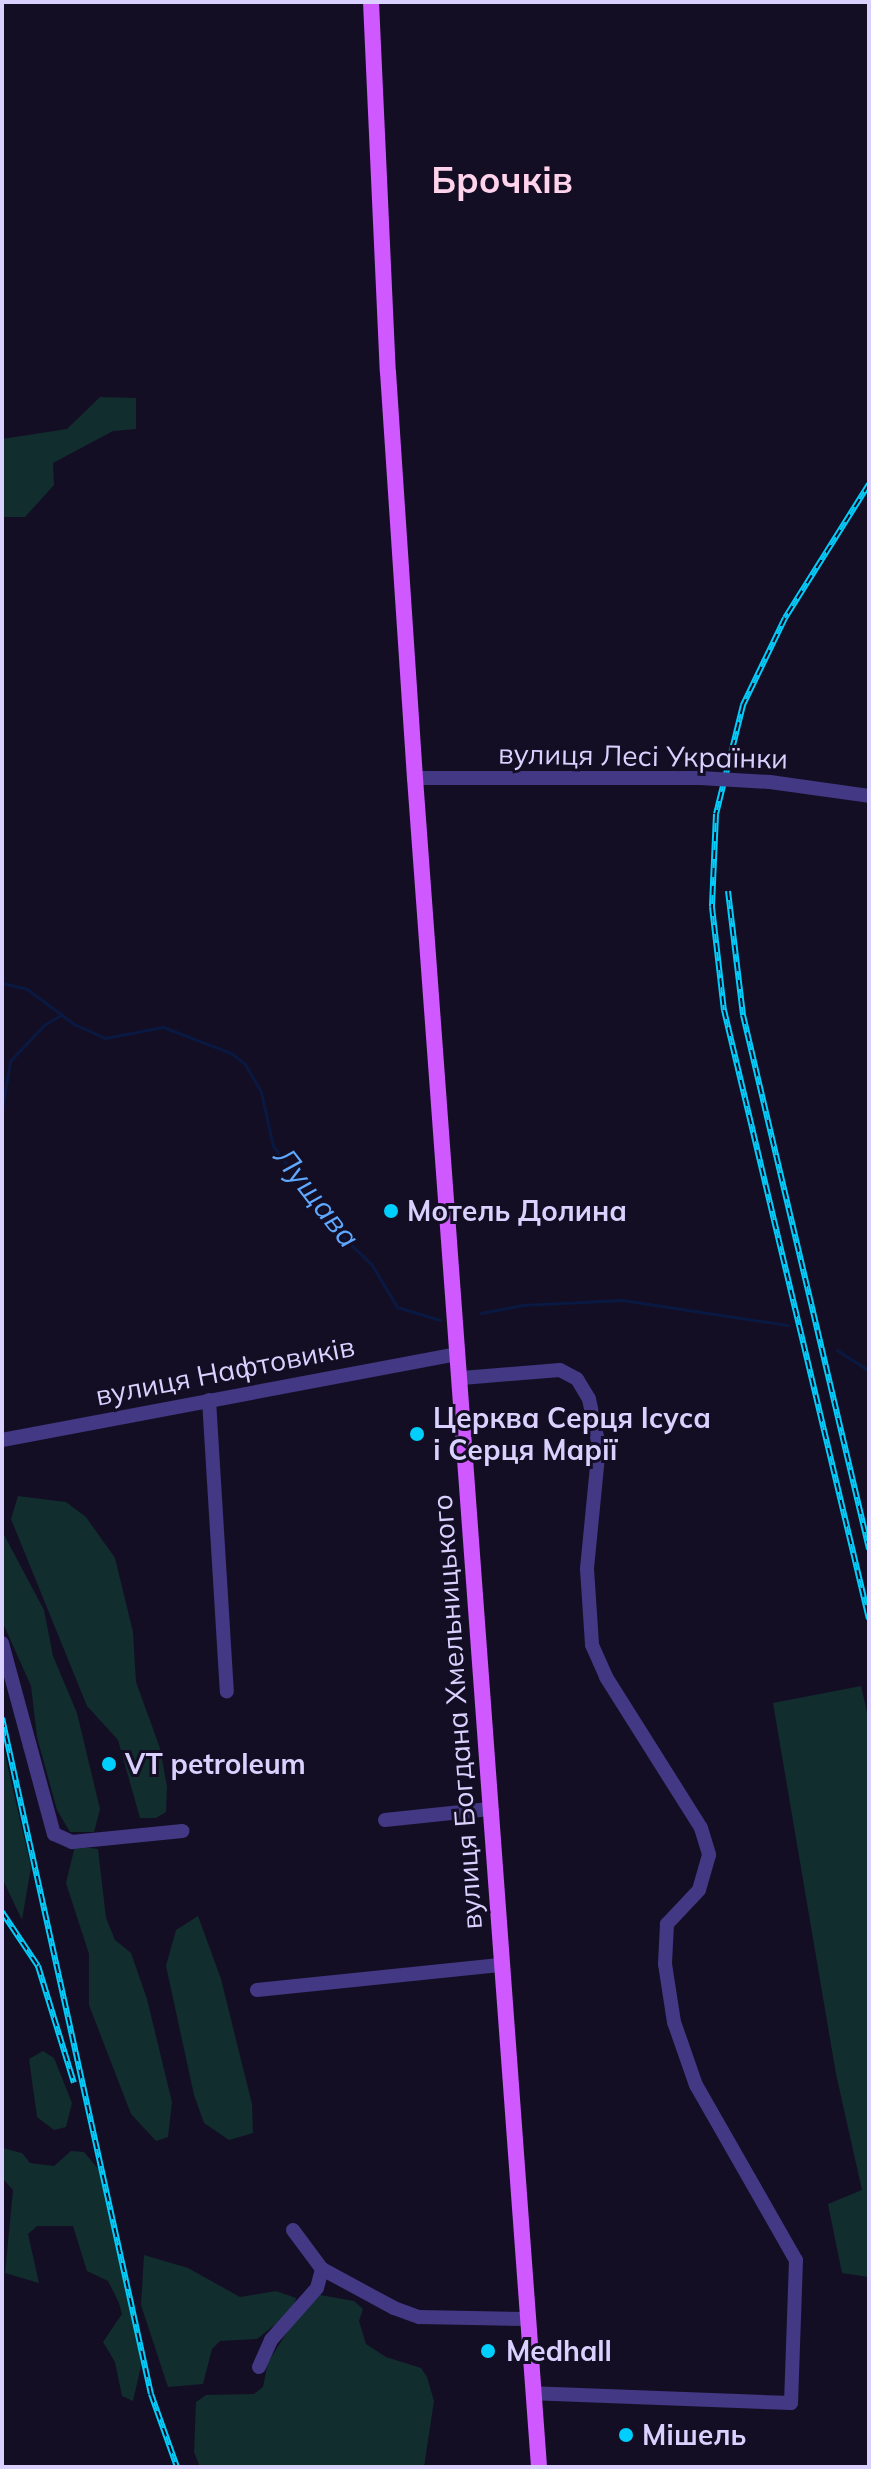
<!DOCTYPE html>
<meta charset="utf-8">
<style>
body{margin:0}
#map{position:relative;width:871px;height:2469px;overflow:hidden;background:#140e24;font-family:Mulish,sans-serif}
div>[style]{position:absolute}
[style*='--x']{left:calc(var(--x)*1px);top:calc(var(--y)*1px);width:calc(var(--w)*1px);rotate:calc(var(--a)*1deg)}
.green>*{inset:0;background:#112d2e}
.stream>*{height:3px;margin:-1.5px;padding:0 1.5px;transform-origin:1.5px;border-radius:1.5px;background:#091942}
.minor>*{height:14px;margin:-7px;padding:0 7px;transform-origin:7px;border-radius:7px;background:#423884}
.major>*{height:16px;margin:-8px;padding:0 8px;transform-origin:8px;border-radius:8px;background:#cf58ff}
.rail>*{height:6px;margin-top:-3px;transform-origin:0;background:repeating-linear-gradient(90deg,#140e24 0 9px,#00cefc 0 18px);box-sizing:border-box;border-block:2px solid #00cefc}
.minor-bridge>*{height:14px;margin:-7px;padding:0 7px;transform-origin:7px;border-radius:7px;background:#423884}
.dots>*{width:22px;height:22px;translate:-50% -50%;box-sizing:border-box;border:4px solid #140e24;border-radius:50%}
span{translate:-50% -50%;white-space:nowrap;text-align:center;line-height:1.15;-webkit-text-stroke:6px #140e24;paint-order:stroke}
.street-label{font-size:28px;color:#dad1ff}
.poi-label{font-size:28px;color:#dad1ff;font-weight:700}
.left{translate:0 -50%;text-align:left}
.water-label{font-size:30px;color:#5fa8ff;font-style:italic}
.district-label{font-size:36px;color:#ffd3eb;font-weight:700}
.frame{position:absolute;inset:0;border:4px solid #dad1ff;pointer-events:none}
</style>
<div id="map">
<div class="green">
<div style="clip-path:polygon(100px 397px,136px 398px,136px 429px,113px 431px,53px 463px,54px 485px,25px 517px,2px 517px,2px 439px,67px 429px)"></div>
<div style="clip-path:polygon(18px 1496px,66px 1502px,86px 1517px,115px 1558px,133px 1632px,136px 1682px,160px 1748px,167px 1787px,166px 1812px,156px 1818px,140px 1818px,118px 1740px,87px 1706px,11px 1519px)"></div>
<div style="clip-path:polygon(2px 1531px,44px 1610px,53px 1656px,77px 1713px,100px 1809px,94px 1832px,70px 1832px,57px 1810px,37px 1737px,31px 1686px,2px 1621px)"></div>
<div style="clip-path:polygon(861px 1686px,869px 1721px,869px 2277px,842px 2273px,828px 2204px,862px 2190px,836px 2074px,773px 1703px)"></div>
<div style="clip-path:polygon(2px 1742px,31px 1867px,22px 1920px,2px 1878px)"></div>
<div style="clip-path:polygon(75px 1846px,98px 1849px,106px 1918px,115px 1940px,131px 1953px,147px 1999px,172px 2102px,168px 2137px,156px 2141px,131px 2114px,89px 2005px,89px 1954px,66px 1883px)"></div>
<div style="clip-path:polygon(198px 1916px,221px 1979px,252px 2104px,253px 2133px,229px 2140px,204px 2123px,194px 2095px,166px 1966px,176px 1930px)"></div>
<div style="clip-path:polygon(43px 2051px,54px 2058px,72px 2103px,66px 2127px,54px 2130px,37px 2117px,29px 2059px)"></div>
<div style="clip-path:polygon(2px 2148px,22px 2153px,30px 2163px,54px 2166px,71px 2151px,84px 2152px,99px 2170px,134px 2303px,141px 2366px,133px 2401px,122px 2396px,115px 2362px,103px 2342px,122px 2314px,119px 2303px,108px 2281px,87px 2271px,73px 2226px,37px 2226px,28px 2234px,39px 2283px,5px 2273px,13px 2190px,2px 2178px)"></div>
<div style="clip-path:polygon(144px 2255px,188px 2268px,240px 2297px,276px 2291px,296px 2298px,293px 2310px,257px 2339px,220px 2341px,212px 2349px,203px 2384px,168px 2387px,141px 2305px)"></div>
<div style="clip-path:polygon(320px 2295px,354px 2301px,363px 2309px,359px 2321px,366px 2344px,386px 2357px,421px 2368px,427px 2377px,434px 2401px,424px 2467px,200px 2467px,194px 2452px,196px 2402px,206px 2395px,254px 2394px,263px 2387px,268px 2362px,293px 2323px)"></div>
</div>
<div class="stream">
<div style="--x:2;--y:983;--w:26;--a:13"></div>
<div style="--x:27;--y:989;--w:59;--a:36.7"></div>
<div style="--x:74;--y:1024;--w:34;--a:24"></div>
<div style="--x:105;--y:1038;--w:59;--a:-10.7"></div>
<div style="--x:163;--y:1027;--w:73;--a:20.9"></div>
<div style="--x:231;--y:1053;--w:18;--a:38"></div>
<div style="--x:245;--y:1064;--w:32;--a:60"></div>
<div style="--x:261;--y:1092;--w:55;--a:77.5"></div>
<div style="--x:273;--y:1146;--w:102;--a:53.4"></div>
<div style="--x:334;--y:1228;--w:53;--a:44.2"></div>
<div style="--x:372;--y:1265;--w:49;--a:59.2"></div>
<div style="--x:397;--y:1307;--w:45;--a:16.8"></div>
<div style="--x:2;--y:1109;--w:49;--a:-80.5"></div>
<div style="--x:10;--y:1061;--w:50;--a:-46.6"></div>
<div style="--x:44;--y:1025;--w:21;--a:-31"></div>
<div style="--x:481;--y:1313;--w:42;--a:-11"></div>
<div style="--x:522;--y:1305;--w:100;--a:-2.9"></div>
<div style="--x:622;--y:1300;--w:168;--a:8.6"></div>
<div style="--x:837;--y:1350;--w:38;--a:33"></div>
</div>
<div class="minor">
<div style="--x:415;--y:778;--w:285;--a:0"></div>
<div style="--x:770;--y:782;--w:100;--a:8"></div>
<div style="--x:462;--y:1378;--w:98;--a:-4.7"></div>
<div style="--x:560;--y:1370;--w:19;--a:28"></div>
<div style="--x:577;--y:1379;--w:23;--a:59"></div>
<div style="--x:589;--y:1399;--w:48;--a:78"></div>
<div style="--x:599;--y:1446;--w:124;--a:95.6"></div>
<div style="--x:587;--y:1569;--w:76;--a:86.2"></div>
<div style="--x:592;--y:1645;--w:35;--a:66"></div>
<div style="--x:606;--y:1677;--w:178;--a:57.8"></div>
<div style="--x:701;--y:1828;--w:28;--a:73"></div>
<div style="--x:709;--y:1855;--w:36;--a:106"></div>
<div style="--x:699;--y:1890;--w:47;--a:133.3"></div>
<div style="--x:667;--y:1924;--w:40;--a:92.9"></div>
<div style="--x:665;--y:1964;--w:59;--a:81.2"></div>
<div style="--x:674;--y:2022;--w:67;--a:70.8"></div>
<div style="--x:696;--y:2085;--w:202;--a:60.3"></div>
<div style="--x:796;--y:2260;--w:143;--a:92"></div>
<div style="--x:791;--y:2403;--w:257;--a:-177.8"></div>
<div style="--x:209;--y:1400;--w:292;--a:86.5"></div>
<div style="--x:2;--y:1440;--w:464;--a:-10.7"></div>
<div style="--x:2;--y:1643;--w:198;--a:74.8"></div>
<div style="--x:54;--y:1834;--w:20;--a:24"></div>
<div style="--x:72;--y:1842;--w:111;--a:-5.7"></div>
<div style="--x:385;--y:1820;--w:105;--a:-6"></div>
<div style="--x:257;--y:1990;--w:244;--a:-5.9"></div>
<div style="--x:293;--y:2230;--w:49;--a:53.4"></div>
<div style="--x:322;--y:2269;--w:82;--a:28.4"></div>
<div style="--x:394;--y:2308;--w:27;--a:20"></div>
<div style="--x:419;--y:2317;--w:109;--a:1.1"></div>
<div style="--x:259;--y:2367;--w:30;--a:-66"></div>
<div style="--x:271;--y:2340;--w:69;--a:-48.5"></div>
<div style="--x:317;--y:2288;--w:20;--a:-75"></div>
</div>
<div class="major">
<div style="--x:371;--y:2;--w:370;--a:87.4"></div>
<div style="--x:388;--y:372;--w:407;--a:86.2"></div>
<div style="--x:415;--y:778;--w:1694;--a:85.8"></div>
</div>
<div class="rail">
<div style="--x:869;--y:484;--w:158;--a:122.1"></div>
<div style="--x:785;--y:618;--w:97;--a:115.8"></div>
<div style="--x:743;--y:705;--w:112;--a:103.9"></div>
<div style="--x:716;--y:814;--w:93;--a:92.5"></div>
<div style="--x:712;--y:907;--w:104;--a:83.4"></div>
<div style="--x:724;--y:1010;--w:626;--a:76.61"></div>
<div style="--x:728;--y:891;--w:125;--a:83.1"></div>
<div style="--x:743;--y:1015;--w:549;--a:76.72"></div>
<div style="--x:2;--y:1718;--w:692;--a:77.57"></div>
<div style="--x:151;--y:2394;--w:77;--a:70.4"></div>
<div style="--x:2;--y:1912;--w:65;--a:56.3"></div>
<div style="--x:38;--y:1966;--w:122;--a:72.9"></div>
</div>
<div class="minor-bridge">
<div style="--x:700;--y:778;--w:70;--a:3.3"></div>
</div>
<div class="dots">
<div style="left:391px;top:1211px;background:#00cefc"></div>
<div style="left:417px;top:1434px;background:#00cefc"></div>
<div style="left:109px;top:1764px;background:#00cefc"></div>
<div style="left:488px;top:2351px;background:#00cefc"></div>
<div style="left:626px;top:2435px;background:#00cefc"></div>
</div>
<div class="street-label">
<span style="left:643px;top:756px;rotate:1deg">вулиця Лесі Українки</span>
<span style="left:225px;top:1371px;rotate:-11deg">вулиця Нафтовиків</span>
<span style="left:457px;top:1712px;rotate:-94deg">вулиця Богдана Хмельницького</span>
</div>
<div class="poi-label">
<span class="left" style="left:407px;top:1211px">Мотель Долина</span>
<span class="left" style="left:433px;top:1434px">Церква Серця Ісуса<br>і Серця Марії</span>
<span class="left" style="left:125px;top:1764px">VT petroleum</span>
<span class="left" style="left:506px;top:2351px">Medhall</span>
<span class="left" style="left:642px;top:2435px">Мішель</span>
</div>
<div class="water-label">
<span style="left:317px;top:1197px;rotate:52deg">Лущава</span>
</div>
<div class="district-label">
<span style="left:502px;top:180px">Брочків</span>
</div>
<div class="frame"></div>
</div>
